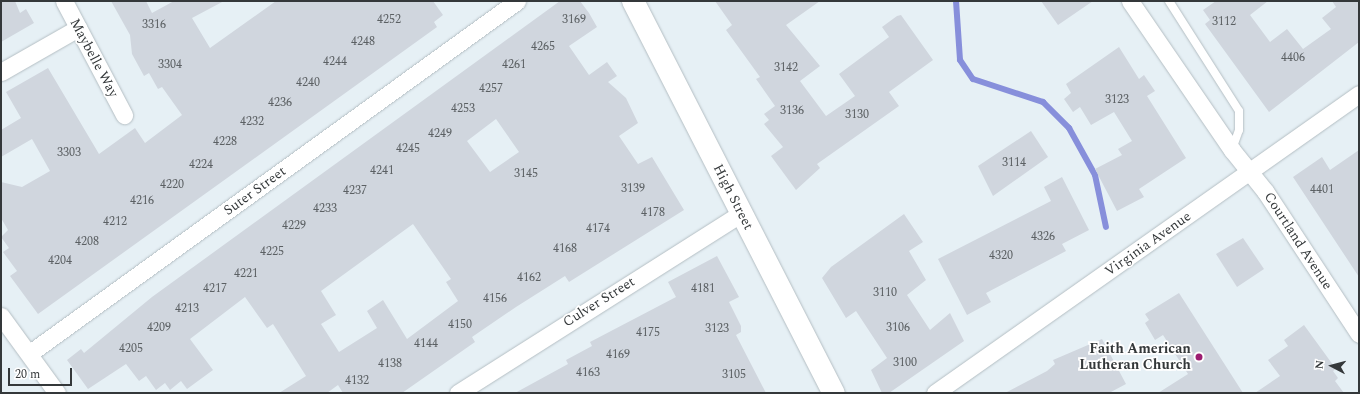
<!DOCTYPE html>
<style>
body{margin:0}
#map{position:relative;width:1360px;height:394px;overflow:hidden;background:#e6f0f5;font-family:Spectral,serif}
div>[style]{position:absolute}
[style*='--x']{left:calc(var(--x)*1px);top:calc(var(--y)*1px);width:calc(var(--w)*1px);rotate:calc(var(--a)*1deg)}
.stream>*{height:6px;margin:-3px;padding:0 3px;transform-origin:3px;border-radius:3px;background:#878fdb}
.building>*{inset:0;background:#d0d6de}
.roads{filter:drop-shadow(0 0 1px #b4bec3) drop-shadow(0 0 1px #b4bec3)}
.lane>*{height:8px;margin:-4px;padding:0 4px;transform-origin:4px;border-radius:4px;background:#fff}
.street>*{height:17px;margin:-8.5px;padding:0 8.5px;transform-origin:8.5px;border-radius:8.5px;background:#fff}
.secondary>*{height:22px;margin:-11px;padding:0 11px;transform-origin:11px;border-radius:11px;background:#fff}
.dots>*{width:11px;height:11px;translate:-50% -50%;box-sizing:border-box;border:2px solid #fff;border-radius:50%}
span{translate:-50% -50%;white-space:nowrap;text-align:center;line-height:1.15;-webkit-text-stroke:3.5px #fff;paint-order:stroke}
.number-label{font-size:12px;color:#5b6063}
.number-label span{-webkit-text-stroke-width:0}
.street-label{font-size:14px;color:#34383a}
.poi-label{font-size:14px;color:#34383a;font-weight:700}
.right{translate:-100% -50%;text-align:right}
.frame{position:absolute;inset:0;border:2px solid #34383a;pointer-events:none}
.north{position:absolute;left:1312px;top:346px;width:40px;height:40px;-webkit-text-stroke:3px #fff;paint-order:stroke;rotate:276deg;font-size:11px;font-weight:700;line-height:16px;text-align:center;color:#34383a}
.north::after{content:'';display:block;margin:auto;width:14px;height:18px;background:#34383a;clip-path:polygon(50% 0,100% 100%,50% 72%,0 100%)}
.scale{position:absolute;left:8px;top:368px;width:64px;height:18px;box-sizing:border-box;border:2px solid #34383a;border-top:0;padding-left:5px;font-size:12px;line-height:14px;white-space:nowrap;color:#34383a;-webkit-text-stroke:3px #fff;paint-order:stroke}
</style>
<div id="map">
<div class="stream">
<div style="--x:956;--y:1;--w:59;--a:86.1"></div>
<div style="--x:960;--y:60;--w:23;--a:56"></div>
<div style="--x:973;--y:79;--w:74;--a:18.2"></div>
<div style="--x:1043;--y:102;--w:37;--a:45"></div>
<div style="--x:1069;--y:128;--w:54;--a:61"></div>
<div style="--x:1095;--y:175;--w:53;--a:78.1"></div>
</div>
<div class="building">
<div style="clip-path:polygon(1px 1px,15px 1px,20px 13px,26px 9px,34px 23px,1px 42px)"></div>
<div style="clip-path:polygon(111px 1px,146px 1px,152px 13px,174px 1px,224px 1px,192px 18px,210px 48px,276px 1px,433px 1px,443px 15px,434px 22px,437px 27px,38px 314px,10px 276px,17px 271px,3px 252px,9px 248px,1px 237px,8px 230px,1px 218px,1px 182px,22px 187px,50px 171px,32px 139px,1px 157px,1px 130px,21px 118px,6px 92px,48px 68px,99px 154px,135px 128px,145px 143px,182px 115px,162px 87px,158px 89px,149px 73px,144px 76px,132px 54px,130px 35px)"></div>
<div style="clip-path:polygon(evenodd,560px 1px,580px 1px,589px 13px,597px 27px,569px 46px,589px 75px,607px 62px,617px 76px,608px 82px,626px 98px,638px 123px,619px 136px,638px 164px,652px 157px,684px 210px,569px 282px,565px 276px,516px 307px,472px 337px,475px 342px,402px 393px,343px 393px,338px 385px,327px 393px,279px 393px,306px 376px,273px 324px,267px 328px,245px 297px,190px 339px,213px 370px,187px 389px,181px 381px,170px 390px,165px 383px,156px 390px,146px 376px,139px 381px,126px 364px,88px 389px,67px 360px,81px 349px,84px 353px,152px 297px,560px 1px,496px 119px,519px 152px,490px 172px,467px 141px,496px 119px,560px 1px,413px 224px,451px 279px,446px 282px,458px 301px,407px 339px,383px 300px,367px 311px,377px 328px,339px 352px,321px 324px,336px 315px,321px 291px,413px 224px)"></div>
<div style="clip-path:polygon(715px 1px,820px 1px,786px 25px,820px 66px,800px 81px,826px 116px,855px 96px,839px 74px,889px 37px,882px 27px,897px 16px,901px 15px,933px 60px,889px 92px,899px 106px,817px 164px,820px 168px,796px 190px,771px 156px,783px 147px,764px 124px,769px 120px,764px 114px,775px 106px,756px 79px,760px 77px,726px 30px,732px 25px)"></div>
<div style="clip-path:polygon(1041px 1px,1093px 1px,1058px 25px)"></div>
<div style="clip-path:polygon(1216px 1px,1268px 1px,1250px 15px,1270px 42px,1287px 29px,1303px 49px,1331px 29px,1322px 18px,1336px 7px,1332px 1px,1359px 1px,1359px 42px,1269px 112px,1205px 24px,1210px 20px,1203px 10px)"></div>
<div style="clip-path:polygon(1119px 47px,1139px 79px,1144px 75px,1155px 91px,1147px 96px,1186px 158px,1139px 189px,1144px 197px,1117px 211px,1095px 169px,1122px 155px,1118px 149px,1132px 141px,1114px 112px,1091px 125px,1080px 107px,1073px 112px,1064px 99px,1071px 93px,1066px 84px)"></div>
<div style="clip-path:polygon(1031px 131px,1048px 157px,993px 196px,978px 166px)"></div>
<div style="clip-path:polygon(1359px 150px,1359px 277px,1293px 177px,1322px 157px,1330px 170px)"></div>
<div style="clip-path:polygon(1062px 177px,1089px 230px,1062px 244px,1066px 251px,986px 293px,991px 302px,967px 315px,938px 259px,1051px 201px,1044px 187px)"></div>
<div style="clip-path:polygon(904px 214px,923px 242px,909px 251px,926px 280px,907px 295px,930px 330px,950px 313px,964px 341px,889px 393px,882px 393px,871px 370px,887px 358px,856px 311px,846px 318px,822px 278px,831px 267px)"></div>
<div style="clip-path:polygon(1243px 238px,1264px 269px,1237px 287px,1216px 254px)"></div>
<div style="clip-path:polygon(717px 256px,739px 297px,729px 302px,741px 326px,741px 332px,736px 335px,766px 393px,515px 393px,568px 364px,566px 360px,592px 346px,590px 342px,676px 297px,668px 282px)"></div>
<div style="clip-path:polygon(1179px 293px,1243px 393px,1158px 393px,1188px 374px,1163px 335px,1155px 340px,1145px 323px,1149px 320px,1145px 314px)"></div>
<div style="clip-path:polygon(1304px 325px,1336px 369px,1333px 371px,1338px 378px,1335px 381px,1344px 393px,1255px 393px,1280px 376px,1268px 360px,1288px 346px,1284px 340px)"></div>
<div style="clip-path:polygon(1102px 339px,1126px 384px,1109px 393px,1005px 393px,1047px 371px,1055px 364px,1053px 360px)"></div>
</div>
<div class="roads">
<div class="lane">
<div style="--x:1169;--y:1;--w:130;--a:57.5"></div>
<div style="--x:1239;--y:111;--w:19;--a:90"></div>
<div style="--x:1239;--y:130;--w:20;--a:110"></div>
</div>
<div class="street">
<div style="--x:64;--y:1;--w:129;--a:62.2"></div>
<div style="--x:1130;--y:1;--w:181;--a:55.6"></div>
<div style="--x:1232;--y:150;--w:53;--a:51.2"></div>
<div style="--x:1265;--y:191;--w:171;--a:56.7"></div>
<div style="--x:1;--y:72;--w:89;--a:-29.7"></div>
<div style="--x:1;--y:316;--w:95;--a:54"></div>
<div style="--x:30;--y:353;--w:601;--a:-35.86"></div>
<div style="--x:458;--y:393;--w:336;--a:-32.4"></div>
<div style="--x:935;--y:393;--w:519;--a:-35.19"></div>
</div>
<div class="secondary">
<div style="--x:633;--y:1;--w:441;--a:62.9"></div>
</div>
</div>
<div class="dots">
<div style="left:1199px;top:357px;background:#9c1d71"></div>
</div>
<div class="number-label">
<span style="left:389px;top:20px">4252</span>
<span style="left:574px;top:20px">3169</span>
<span style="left:1224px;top:22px">3112</span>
<span style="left:154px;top:25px">3316</span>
<span style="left:363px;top:42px">4248</span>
<span style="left:543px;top:47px">4265</span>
<span style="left:1293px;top:58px">4406</span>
<span style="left:335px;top:62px">4244</span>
<span style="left:170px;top:65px">3304</span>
<span style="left:514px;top:65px">4261</span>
<span style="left:786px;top:68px">3142</span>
<span style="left:308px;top:83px">4240</span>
<span style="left:491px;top:89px">4257</span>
<span style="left:1117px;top:100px">3123</span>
<span style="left:280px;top:103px">4236</span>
<span style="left:463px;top:109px">4253</span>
<span style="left:792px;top:111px">3136</span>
<span style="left:857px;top:115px">3130</span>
<span style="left:252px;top:122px">4232</span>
<span style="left:440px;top:134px">4249</span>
<span style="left:225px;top:142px">4228</span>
<span style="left:408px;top:149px">4245</span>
<span style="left:69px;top:153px">3303</span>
<span style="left:1014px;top:163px">3114</span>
<span style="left:201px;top:165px">4224</span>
<span style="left:382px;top:171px">4241</span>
<span style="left:526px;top:174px">3145</span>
<span style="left:172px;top:185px">4220</span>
<span style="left:633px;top:189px">3139</span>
<span style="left:1322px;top:190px">4401</span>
<span style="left:355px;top:191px">4237</span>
<span style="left:142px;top:201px">4216</span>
<span style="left:325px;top:209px">4233</span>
<span style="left:653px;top:213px">4178</span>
<span style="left:115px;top:222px">4212</span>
<span style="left:294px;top:226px">4229</span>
<span style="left:598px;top:229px">4174</span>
<span style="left:1043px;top:237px">4326</span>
<span style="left:87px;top:242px">4208</span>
<span style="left:565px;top:249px">4168</span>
<span style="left:272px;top:252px">4225</span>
<span style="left:1001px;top:256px">4320</span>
<span style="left:60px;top:261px">4204</span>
<span style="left:246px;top:274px">4221</span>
<span style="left:529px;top:278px">4162</span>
<span style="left:215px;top:289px">4217</span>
<span style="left:703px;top:289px">4181</span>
<span style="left:885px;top:293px">3110</span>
<span style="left:495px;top:299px">4156</span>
<span style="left:187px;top:309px">4213</span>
<span style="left:460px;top:325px">4150</span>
<span style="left:159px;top:328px">4209</span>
<span style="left:898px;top:328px">3106</span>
<span style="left:717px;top:329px">3123</span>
<span style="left:648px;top:333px">4175</span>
<span style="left:426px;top:344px">4144</span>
<span style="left:131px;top:349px">4205</span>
<span style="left:618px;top:355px">4169</span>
<span style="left:905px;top:363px">3100</span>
<span style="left:390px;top:364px">4138</span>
<span style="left:588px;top:373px">4163</span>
<span style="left:734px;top:375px">3105</span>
<span style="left:357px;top:381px">4132</span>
</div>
<div class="street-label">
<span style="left:94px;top:58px;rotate:62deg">Maybelle Way</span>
<span style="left:255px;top:191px;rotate:-36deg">Suter Street</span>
<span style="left:733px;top:197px;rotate:63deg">High Street</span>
<span style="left:1298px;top:241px;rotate:57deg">Courtland Avenue</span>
<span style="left:1148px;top:244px;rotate:-35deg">Virginia Avenue</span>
<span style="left:599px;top:302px;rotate:-32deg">Culver Street</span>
</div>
<div class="poi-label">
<span class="right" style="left:1191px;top:357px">Faith American<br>Lutheran Church</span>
</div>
<div class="frame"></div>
<div class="north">N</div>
<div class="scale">20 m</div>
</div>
